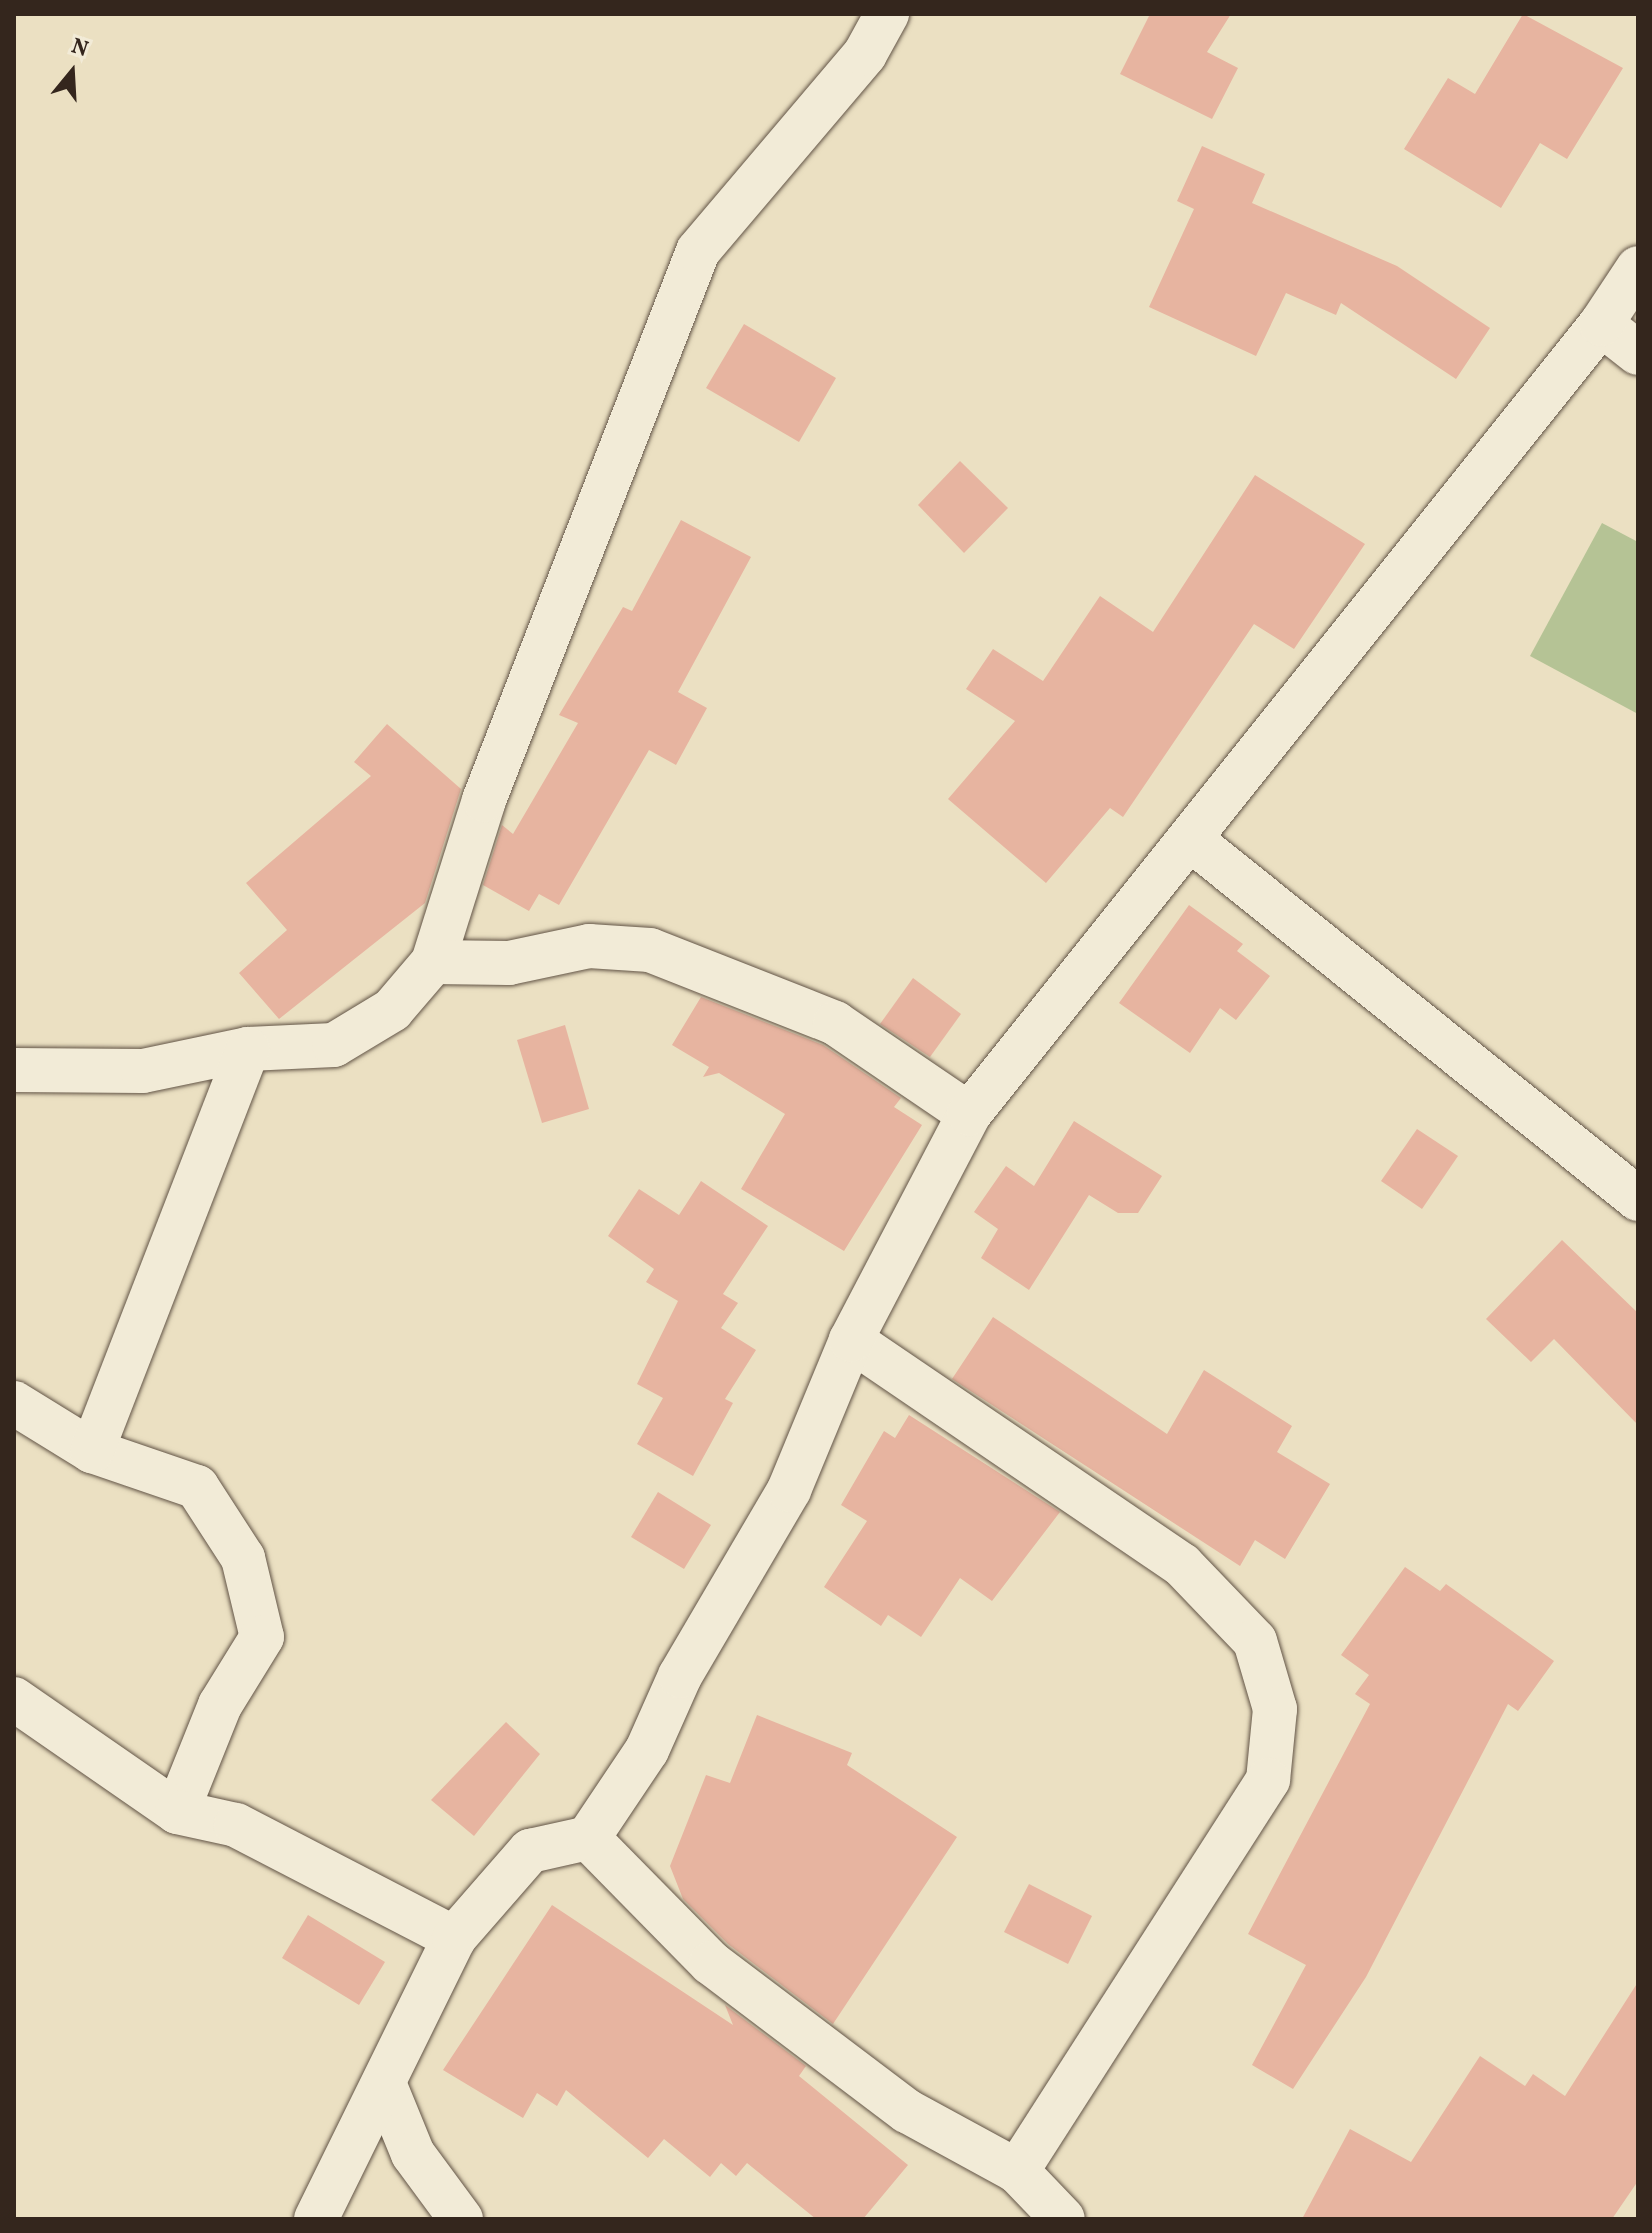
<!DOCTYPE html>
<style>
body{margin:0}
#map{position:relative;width:1652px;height:2233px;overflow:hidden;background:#ebe0c2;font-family:Vollkorn,serif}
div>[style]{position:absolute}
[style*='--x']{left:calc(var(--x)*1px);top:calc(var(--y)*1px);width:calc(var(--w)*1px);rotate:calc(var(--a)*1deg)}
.green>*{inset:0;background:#b5c395}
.building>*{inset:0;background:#e7b4a0}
.roads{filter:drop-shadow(0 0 2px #625446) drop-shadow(0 0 2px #625446)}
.minor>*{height:44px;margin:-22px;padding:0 22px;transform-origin:22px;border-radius:22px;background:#f2ebd7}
span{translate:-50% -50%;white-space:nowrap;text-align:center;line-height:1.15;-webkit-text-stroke:8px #f2ebd7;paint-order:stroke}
.frame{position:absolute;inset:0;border:16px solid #34261d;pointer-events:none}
.north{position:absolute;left:32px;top:32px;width:80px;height:80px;-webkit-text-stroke:6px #f2ebd7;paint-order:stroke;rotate:18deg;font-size:22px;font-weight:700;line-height:32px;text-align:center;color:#34261d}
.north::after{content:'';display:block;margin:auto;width:28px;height:36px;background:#34261d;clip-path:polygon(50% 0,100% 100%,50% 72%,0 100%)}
</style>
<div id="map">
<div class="green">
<div style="clip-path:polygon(1602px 523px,1638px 542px,1638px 714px,1530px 656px)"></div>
</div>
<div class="building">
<div style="clip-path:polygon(1150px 14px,1231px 14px,1207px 52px,1238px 68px,1212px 119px,1120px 74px)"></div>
<div style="clip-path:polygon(1523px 14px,1623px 68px,1567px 159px,1540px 143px,1501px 208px,1404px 149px,1448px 78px,1475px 94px)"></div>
<div style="clip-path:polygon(1202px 146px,1265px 174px,1252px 203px,1397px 266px,1490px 328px,1456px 379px,1341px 303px,1336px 315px,1286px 293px,1256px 356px,1149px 307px,1194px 209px,1177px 201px)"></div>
<div style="clip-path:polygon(744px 324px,836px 378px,799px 442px,706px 388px)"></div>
<div style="clip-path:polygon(960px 461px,1008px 508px,964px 553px,918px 505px)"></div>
<div style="clip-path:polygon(1255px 475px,1365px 544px,1294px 649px,1254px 624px,1123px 817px,1110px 808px,1046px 883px,948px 799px,1015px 721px,966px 689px,993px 649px,1043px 681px,1100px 596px,1153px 632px)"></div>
<div style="clip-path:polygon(681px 520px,751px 557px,678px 692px,707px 708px,676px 765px,649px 750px,559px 905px,539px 894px,529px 911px,483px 885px,502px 825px,513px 834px,578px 723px,559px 715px,623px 607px,632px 611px)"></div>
<div style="clip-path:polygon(387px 724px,461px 789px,425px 903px,279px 1019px,239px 973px,287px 930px,246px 883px,371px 776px,354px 762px)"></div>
<div style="clip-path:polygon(1189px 905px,1243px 944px,1237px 951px,1270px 976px,1236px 1020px,1220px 1008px,1190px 1053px,1119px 1003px)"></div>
<div style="clip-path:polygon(913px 978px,961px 1014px,930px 1057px,880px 1024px)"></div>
<div style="clip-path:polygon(701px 997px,823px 1045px,901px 1098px,894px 1107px,922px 1125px,844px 1251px,741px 1189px,785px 1114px,719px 1073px,703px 1077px,709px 1067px,672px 1045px)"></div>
<div style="clip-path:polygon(565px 1025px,589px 1109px,542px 1123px,517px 1040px)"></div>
<div style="clip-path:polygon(1074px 1121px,1162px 1176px,1138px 1213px,1118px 1213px,1089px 1195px,1029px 1290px,981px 1258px,998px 1229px,974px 1212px,1006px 1166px,1034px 1186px)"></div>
<div style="clip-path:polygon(1417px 1129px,1458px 1156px,1422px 1209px,1381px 1181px)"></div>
<div style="clip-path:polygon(701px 1181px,768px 1226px,723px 1294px,738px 1303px,721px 1328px,756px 1350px,725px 1399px,733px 1403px,693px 1476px,637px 1444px,663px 1398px,637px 1384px,678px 1301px,646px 1282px,654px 1269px,608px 1236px,639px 1189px,679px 1215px)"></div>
<div style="clip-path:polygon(1562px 1240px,1638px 1313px,1638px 1425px,1554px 1339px,1531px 1362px,1486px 1319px)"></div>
<div style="clip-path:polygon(993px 1317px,1167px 1434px,1204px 1370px,1292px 1426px,1277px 1452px,1330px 1484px,1285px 1559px,1255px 1540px,1240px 1566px,952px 1379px)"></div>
<div style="clip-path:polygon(909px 1415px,1060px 1512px,992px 1601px,960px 1578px,921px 1637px,888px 1615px,881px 1626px,824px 1587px,867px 1521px,841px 1505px,884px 1431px,895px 1438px)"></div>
<div style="clip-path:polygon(658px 1492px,711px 1525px,684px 1569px,631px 1537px)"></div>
<div style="clip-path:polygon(1405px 1567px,1440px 1591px,1446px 1584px,1554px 1661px,1518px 1711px,1508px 1704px,1366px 1977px,1293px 2089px,1252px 2065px,1306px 1965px,1248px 1934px,1370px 1704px,1355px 1694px,1369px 1675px,1341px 1655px)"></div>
<div style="clip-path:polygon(757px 1715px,852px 1753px,847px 1765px,957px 1837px,833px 2024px,728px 1944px,683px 1899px,670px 1866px,706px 1775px,730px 1783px)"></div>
<div style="clip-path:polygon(506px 1722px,540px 1754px,474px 1836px,431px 1800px)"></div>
<div style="clip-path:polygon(1029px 1884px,1092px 1916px,1068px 1964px,1004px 1932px)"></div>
<div style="clip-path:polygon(552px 1905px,733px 2025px,725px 2005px,806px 2066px,799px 2076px,908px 2165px,863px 2219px,816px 2219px,747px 2163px,736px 2176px,721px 2163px,710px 2177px,664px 2139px,648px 2158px,566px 2090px,557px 2106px,537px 2093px,523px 2118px,443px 2070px)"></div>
<div style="clip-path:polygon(308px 1915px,385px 1962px,359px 2005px,282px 1958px)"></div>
<div style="clip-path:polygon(1638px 1982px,1638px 2181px,1612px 2219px,1302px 2219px,1350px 2129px,1411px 2162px,1480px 2056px,1525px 2086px,1533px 2074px,1565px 2096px)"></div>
</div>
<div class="roads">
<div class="minor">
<div style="--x:1601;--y:324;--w:47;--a:38.1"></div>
<div style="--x:1190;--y:839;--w:575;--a:38.78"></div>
<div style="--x:433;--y:962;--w:170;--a:-72.5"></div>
<div style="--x:484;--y:800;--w:589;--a:-68.7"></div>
<div style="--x:698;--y:251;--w:258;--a:-49.7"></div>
<div style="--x:865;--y:54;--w:46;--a:-61.2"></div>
<div style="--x:14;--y:1070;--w:129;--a:0.4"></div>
<div style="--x:143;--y:1071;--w:107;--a:-11.8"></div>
<div style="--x:248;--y:1049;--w:86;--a:-2.7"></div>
<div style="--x:334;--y:1045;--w:68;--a:-31.1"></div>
<div style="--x:392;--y:1010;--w:63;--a:-49.5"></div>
<div style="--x:433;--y:962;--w:76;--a:0.8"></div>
<div style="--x:509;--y:963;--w:82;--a:-12"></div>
<div style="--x:589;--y:946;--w:61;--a:3.8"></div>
<div style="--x:650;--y:950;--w:199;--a:21.5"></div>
<div style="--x:835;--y:1023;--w:162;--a:34.2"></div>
<div style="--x:851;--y:1340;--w:400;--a:34.2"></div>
<div style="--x:1182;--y:1565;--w:105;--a:46.2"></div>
<div style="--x:1255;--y:1641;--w:71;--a:73.6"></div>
<div style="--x:1275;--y:1709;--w:71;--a:95.6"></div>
<div style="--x:1268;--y:1780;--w:465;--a:122.7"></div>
<div style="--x:14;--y:1403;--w:92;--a:31.6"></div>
<div style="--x:92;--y:1451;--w:111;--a:18.9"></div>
<div style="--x:197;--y:1487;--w:85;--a:57.1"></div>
<div style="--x:243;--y:1558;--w:81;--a:76.5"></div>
<div style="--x:262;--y:1637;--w:80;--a:121.7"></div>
<div style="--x:220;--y:1705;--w:115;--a:111.9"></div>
<div style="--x:92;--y:1451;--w:431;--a:-68.8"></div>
<div style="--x:14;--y:1699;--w:198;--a:34.7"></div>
<div style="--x:177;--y:1812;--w:60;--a:12.4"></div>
<div style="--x:236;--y:1825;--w:246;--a:27.4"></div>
<div style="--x:588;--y:1838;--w:175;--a:45.5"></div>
<div style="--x:711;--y:1963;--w:246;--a:37.1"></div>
<div style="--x:907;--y:2111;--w:125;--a:28.6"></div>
<div style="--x:1017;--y:2171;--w:66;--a:46.2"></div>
<div style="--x:386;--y:2088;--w:71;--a:67.8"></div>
<div style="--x:413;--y:2154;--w:81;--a:53.6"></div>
<div style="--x:316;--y:2219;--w:313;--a:-63.8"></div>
<div style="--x:454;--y:1938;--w:116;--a:-48.9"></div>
<div style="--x:530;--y:1851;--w:59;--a:-12.6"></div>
<div style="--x:588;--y:1838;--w:106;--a:-56.2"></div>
<div style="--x:647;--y:1750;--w:81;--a:-66"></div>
<div style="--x:680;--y:1676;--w:216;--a:-59.6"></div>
<div style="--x:789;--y:1490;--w:162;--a:-67.5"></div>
<div style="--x:851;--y:1340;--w:255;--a:-62.4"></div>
<div style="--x:969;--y:1114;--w:1012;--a:-51.34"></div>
<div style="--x:1601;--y:324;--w:67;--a:-56.5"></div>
</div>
</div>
<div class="frame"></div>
<div class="north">N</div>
</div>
